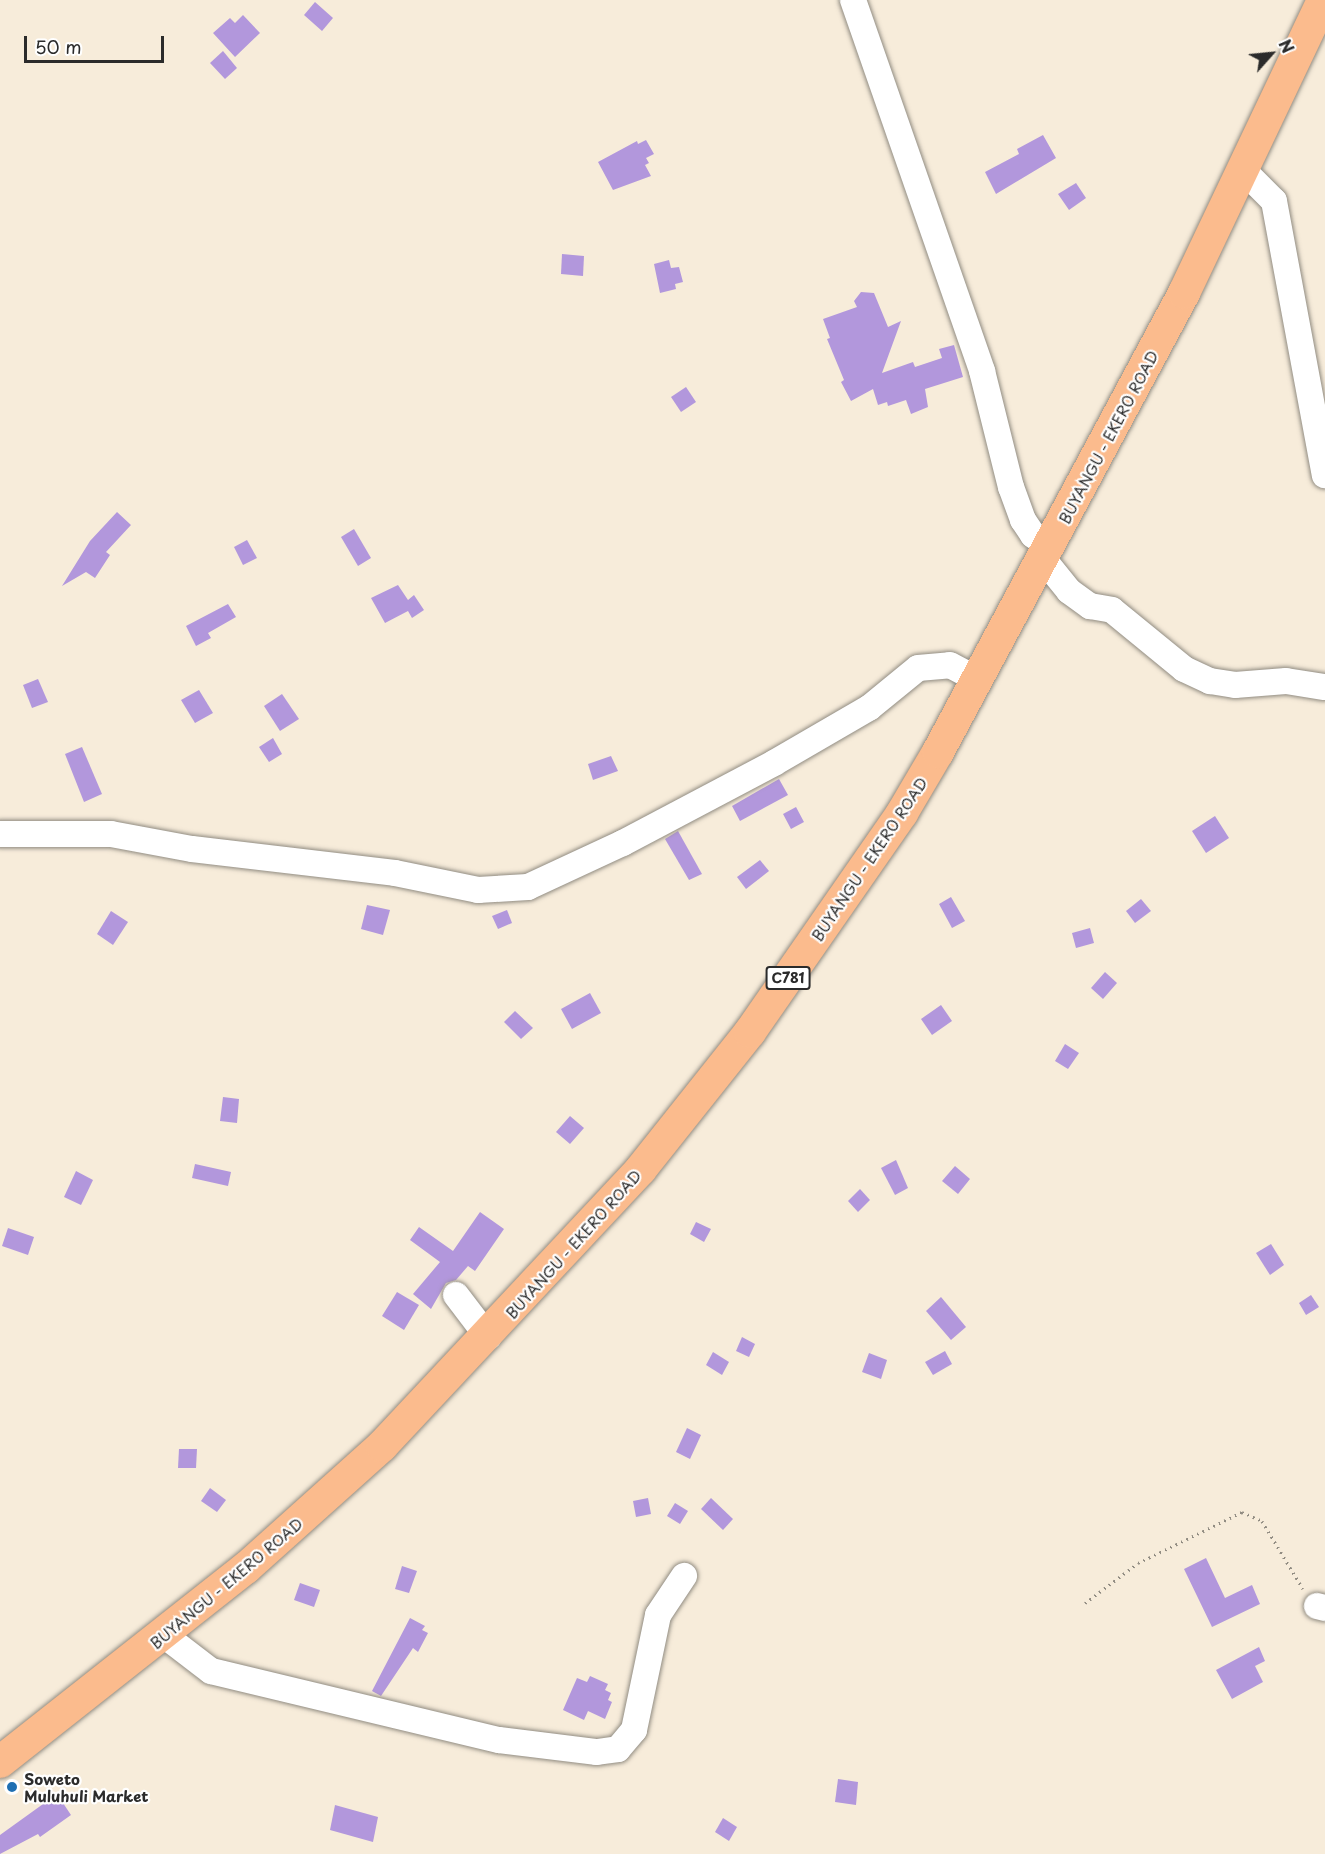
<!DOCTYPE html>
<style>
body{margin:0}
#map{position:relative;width:1325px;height:1854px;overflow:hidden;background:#f7ecda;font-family:"Playpen Sans",sans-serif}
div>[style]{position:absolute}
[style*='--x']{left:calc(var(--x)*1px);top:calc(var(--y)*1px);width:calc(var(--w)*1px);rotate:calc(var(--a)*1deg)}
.building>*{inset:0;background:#b297dc}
.path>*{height:3px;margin-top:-1.5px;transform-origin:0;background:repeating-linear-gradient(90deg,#918c82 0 1.5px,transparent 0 6px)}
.roads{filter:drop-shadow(0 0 2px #918c82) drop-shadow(0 0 2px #918c82)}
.minor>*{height:26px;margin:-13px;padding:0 13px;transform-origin:13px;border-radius:13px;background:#fff}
.major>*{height:32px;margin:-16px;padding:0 16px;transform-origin:16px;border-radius:16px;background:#fbbb8d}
.dots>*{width:16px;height:16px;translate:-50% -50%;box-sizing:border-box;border:3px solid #fff;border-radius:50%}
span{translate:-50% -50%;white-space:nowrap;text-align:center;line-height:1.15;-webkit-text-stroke:4.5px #fff;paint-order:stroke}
.shield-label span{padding:2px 4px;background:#fff;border:2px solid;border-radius:4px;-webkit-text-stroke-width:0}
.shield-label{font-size:14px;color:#2b2b2b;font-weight:700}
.street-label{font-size:15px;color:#2b2b2b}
.poi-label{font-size:15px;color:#2b2b2b;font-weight:700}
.left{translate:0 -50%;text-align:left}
.north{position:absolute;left:1241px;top:24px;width:60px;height:60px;-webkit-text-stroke:4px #fff;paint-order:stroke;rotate:63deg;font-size:16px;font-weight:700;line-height:24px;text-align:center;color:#2b2b2b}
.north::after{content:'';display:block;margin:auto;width:21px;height:27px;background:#2b2b2b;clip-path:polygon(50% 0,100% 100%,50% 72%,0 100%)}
.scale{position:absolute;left:24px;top:36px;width:140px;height:27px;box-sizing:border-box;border:3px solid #2b2b2b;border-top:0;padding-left:8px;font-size:18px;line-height:21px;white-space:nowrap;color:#2b2b2b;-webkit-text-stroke:4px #fff;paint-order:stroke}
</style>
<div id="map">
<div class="building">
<div style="clip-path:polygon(315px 2px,333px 18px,322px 31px,304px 15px)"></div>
<div style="clip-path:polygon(243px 15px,260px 33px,235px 57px,213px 33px,230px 18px,235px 23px)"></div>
<div style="clip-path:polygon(223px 51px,237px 68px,225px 79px,210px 63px)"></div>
<div style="clip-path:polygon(1043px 135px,1056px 158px,996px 194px,985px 172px,1019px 154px,1017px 149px)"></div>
<div style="clip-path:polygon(646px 140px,654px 154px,646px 158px,649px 163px,645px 165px,651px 176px,613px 190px,598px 162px,637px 141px,638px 144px)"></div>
<div style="clip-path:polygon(1076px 183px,1086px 198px,1069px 210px,1058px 194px)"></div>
<div style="clip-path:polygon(562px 254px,584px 256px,583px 276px,561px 274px)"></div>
<div style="clip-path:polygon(669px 260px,671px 268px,679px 267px,683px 282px,675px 284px,676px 289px,660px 293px,654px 264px)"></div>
<div style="clip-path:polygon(861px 292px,874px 293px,888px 327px,901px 321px,882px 373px,913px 362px,915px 367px,942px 358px,939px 349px,954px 345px,963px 377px,925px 389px,928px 407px,911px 414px,906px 400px,888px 406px,887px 402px,878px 405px,873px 389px,851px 401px,841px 382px,844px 380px,827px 339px,830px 338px,823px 319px,857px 307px,854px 301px)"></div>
<div style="clip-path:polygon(686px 387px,696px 402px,681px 412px,671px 397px)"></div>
<div style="clip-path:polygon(117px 512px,131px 525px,106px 552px,110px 555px,95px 578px,86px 572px,62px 586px,90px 541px)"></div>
<div style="clip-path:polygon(354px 529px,371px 558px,358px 566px,341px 537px)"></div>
<div style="clip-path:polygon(247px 540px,257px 558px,243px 565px,234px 547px)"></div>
<div style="clip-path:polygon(398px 585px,408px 600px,414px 595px,424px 610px,412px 618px,408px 611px,385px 623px,371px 598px)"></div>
<div style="clip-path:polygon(228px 604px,236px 617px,208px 633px,211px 638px,196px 646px,186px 626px)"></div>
<div style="clip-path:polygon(38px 679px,48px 702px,32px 708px,23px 685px)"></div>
<div style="clip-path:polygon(199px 690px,213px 713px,195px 723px,181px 700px)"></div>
<div style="clip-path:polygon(282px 694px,299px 719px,280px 731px,264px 706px)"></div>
<div style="clip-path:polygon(273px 738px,282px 754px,269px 762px,259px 747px)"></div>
<div style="clip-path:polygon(82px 747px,102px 794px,84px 802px,65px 754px)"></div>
<div style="clip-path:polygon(611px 756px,618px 771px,593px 780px,588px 764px)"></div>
<div style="clip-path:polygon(779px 779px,788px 795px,740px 821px,732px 806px)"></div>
<div style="clip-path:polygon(796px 807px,804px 822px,791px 829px,783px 814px)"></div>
<div style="clip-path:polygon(1215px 816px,1229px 838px,1206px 853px,1192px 831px)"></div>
<div style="clip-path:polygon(678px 831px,702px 874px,689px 880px,665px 839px)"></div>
<div style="clip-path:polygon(760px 860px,769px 871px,746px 889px,737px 877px)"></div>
<div style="clip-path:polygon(951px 897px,965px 921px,952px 928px,939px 904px)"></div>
<div style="clip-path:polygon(1141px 899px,1151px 911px,1135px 923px,1126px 911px)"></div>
<div style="clip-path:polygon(367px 905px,390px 910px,383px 935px,361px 929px)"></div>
<div style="clip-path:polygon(507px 910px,512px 923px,498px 929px,492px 916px)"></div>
<div style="clip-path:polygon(111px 911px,128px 922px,113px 945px,97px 934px)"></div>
<div style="clip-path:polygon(1090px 928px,1094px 943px,1076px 948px,1072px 933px)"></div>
<div style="clip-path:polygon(1105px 972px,1117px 983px,1103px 999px,1091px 988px)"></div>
<div style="clip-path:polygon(590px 993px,601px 1013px,572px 1029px,561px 1009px)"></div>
<div style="clip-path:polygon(941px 1005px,952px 1021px,932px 1035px,921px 1019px)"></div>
<div style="clip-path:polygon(515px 1011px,533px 1028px,521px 1039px,504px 1022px)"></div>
<div style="clip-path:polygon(1065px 1044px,1079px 1053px,1068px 1069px,1055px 1061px)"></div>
<div style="clip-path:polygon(223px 1097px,239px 1099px,237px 1123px,220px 1121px)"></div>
<div style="clip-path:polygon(570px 1116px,584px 1128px,570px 1144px,556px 1132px)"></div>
<div style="clip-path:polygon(896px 1160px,908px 1188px,895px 1195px,881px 1168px)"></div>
<div style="clip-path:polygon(195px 1164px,231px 1172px,228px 1186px,192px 1178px)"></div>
<div style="clip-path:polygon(955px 1166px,970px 1179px,958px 1194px,942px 1181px)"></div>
<div style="clip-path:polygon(76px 1171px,93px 1180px,81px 1205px,64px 1197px)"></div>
<div style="clip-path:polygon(860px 1189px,870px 1200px,858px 1212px,848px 1201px)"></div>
<div style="clip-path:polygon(480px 1212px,504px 1229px,475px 1271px,468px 1266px,456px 1280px,446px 1283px,431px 1309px,413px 1294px,440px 1262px,410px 1240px,419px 1227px,453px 1251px)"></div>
<div style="clip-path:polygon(696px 1222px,711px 1229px,704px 1242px,690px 1234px)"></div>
<div style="clip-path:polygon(8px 1228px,34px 1237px,28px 1255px,2px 1246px)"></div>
<div style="clip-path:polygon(1271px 1244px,1284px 1265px,1270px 1275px,1256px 1253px)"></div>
<div style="clip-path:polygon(397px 1292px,419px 1305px,404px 1330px,382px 1316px)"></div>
<div style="clip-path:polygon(1311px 1295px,1319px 1307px,1306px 1315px,1299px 1303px)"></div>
<div style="clip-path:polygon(941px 1297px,966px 1327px,951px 1340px,926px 1311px)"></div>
<div style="clip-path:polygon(742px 1337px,755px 1344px,749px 1357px,736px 1351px)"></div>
<div style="clip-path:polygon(945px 1351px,952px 1364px,933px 1375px,925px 1362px)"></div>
<div style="clip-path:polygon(713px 1352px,729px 1362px,722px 1375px,706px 1365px)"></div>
<div style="clip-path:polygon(869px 1353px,887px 1360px,881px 1379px,862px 1372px)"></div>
<div style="clip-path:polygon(687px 1428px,701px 1435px,690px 1459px,676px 1452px)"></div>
<div style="clip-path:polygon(179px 1449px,197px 1449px,196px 1468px,178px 1468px)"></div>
<div style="clip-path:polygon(210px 1488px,226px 1500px,217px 1512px,201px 1501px)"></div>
<div style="clip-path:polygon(648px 1498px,651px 1514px,636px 1517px,633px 1501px)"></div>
<div style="clip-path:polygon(711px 1498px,733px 1519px,723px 1530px,701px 1509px)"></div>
<div style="clip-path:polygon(675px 1503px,688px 1511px,680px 1524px,667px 1516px)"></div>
<div style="clip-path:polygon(1206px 1558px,1225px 1598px,1252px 1585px,1260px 1604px,1212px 1627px,1184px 1569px)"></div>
<div style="clip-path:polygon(402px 1566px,417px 1571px,409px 1593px,395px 1589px)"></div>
<div style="clip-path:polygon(300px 1583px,320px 1590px,314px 1607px,294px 1600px)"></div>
<div style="clip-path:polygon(410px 1618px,425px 1626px,422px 1630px,428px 1633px,418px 1652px,413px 1648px,381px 1696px,372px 1691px)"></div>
<div style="clip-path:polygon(1259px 1647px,1265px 1661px,1255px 1666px,1263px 1682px,1232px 1699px,1216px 1670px)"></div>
<div style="clip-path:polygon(590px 1676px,608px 1684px,605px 1690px,611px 1693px,608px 1700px,612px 1702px,605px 1719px,588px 1711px,584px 1720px,563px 1710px,577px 1678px,587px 1682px)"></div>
<div style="clip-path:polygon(838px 1779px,858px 1782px,856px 1805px,835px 1802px)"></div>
<div style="clip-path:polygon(57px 1794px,71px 1815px,40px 1837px,38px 1834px,0 1854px,0 1835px)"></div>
<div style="clip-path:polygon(335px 1805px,378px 1817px,373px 1842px,330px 1830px)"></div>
<div style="clip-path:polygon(723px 1818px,737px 1827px,729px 1841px,715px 1832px)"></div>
</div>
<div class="path">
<div style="--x:1085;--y:1603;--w:66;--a:-37"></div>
<div style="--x:1138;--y:1563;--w:116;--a:-26.1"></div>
<div style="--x:1242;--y:1512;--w:22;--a:24"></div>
<div style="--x:1262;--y:1521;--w:79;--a:58.9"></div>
</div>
<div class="roads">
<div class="minor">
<div style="--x:853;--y:0;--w:393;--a:70.8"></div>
<div style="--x:982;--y:371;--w:120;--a:76"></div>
<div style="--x:1011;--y:487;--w:35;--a:70"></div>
<div style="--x:1023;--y:520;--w:18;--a:56"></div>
<div style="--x:1033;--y:535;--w:21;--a:35"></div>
<div style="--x:1244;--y:171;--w:42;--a:45"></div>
<div style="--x:1274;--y:201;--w:279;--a:79.5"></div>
<div style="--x:1044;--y:560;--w:40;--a:51"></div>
<div style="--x:1069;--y:591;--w:26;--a:36"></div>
<div style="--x:1090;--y:606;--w:22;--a:10"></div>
<div style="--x:1112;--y:610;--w:93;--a:39.3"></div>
<div style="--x:1184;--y:669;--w:29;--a:25"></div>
<div style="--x:1210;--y:681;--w:25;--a:9"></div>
<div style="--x:1235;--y:685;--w:51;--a:-4.5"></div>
<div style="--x:1286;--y:681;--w:39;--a:9"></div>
<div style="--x:0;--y:834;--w:111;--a:0"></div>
<div style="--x:111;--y:834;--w:82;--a:10.5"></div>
<div style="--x:192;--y:849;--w:204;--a:6.7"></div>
<div style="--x:395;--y:873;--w:85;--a:11.6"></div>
<div style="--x:478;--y:890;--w:50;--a:-3.4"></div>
<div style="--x:528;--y:887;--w:105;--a:-24.9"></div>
<div style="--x:623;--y:843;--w:171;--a:-27.9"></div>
<div style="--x:774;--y:763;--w:110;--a:-30.1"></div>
<div style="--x:869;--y:708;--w:63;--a:-39.2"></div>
<div style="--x:918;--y:668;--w:32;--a:-5"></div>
<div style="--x:950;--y:665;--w:32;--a:28"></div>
<div style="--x:456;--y:1295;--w:53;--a:52.7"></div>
<div style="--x:1317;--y:1606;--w:8;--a:14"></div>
<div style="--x:164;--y:1635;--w:59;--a:37.5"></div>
<div style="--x:211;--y:1671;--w:296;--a:13.5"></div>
<div style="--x:499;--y:1740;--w:99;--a:7"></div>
<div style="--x:597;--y:1752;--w:21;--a:-8"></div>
<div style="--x:618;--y:1749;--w:25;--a:-50"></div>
<div style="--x:634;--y:1730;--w:117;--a:-78.2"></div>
<div style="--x:658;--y:1615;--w:47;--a:-56.3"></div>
</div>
<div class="major">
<div style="--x:0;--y:1762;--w:313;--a:-38.3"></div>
<div style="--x:246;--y:1568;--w:183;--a:-41.9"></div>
<div style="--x:382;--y:1446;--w:379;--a:-46.9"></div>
<div style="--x:641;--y:1169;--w:175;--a:-51.5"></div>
<div style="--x:750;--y:1032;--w:267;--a:-55.2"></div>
<div style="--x:902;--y:813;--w:71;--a:-59.5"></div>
<div style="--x:938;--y:752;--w:521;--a:-61.81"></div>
<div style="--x:1184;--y:293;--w:324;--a:-64.6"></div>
</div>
</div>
<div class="dots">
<div style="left:12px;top:1787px;background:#1f6fb2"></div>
</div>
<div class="shield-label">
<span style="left:788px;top:978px">C781</span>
</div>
<div class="street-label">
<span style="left:1108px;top:437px;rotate:-62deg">BUYANGU - EKERO ROAD</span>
<span style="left:869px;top:859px;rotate:-56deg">BUYANGU - EKERO ROAD</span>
<span style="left:573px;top:1244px;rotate:-48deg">BUYANGU - EKERO ROAD</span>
<span style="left:226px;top:1583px;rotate:-40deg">BUYANGU - EKERO ROAD</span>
</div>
<div class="poi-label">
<span class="left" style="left:24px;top:1787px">Soweto<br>Muluhuli Market</span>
</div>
<div class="north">N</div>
<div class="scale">50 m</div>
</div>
